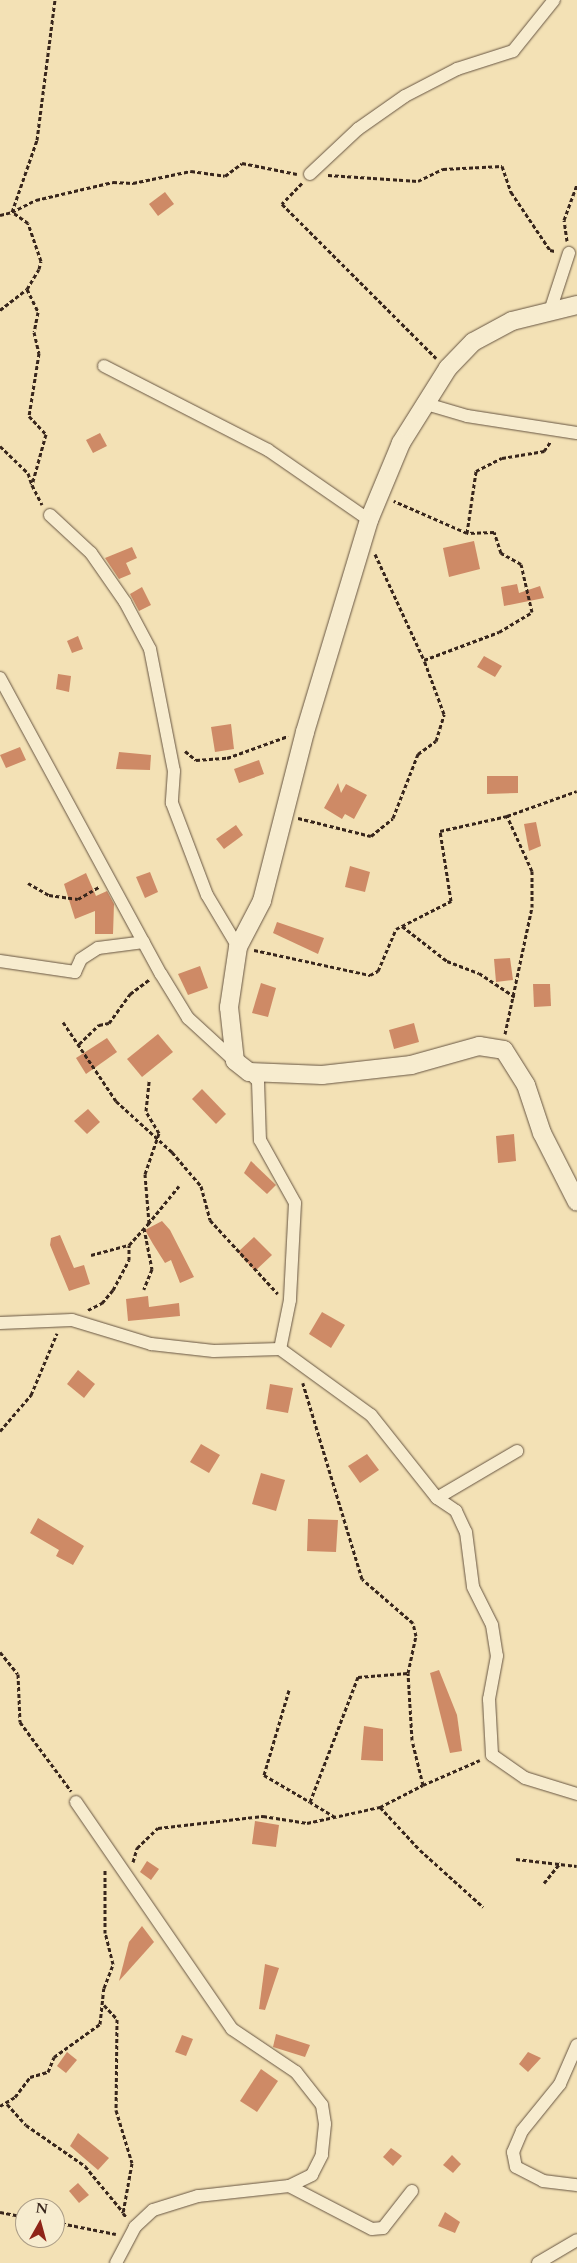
<!DOCTYPE html>
<style>
body{margin:0}
#map{position:relative;width:577px;height:2263px;overflow:hidden;background:#f3e1b5;font-family:Cardo,serif}
div>[style]{position:absolute}
[style*='--x']{left:calc(var(--x)*1px);top:calc(var(--y)*1px);width:calc(var(--w)*1px);rotate:calc(var(--a)*1deg)}
.building>*{inset:0;background:#ce8a66}
.path>*{height:3px;margin-top:-1.5px;transform-origin:0;background:repeating-linear-gradient(90deg,#38261c 0 4px,transparent 0 6.5px)}
.roads{filter:drop-shadow(0 0 1px #675542) drop-shadow(0 0 1px #675542)}
.street>*{height:12px;margin:-6px;padding:0 6px;transform-origin:6px;border-radius:6px;background:#f7eccf}
.secondary>*{height:18px;margin:-9px;padding:0 9px;transform-origin:9px;border-radius:9px;background:#f7eccf}
span{translate:-50% -50%;white-space:nowrap;text-align:center;line-height:1.15;-webkit-text-stroke:4px #f7eccf;paint-order:stroke}
.north{position:absolute;left:15px;top:2198px;width:50px;height:50px;box-sizing:border-box;background:#f7eccf;border:1px solid #ab9d87;border-radius:50%;rotate:7deg;font-size:14px;font-weight:700;line-height:20px;text-align:center;color:#38261c}
.north::after{content:'';display:block;margin:auto;width:18px;height:22px;background:#8f2418;clip-path:polygon(50% 0,100% 100%,50% 72%,0 100%)}
</style>
<div id="map">
<div class="building">
<div style="clip-path:polygon(165px 192px,174px 204px,158px 216px,149px 204px)"></div>
<div style="clip-path:polygon(100px 433px,107px 446px,93px 453px,86px 440px)"></div>
<div style="clip-path:polygon(474px 541px,480px 569px,449px 577px,443px 548px)"></div>
<div style="clip-path:polygon(132px 547px,137px 558px,126px 563px,131px 574px,119px 579px,105px 558px)"></div>
<div style="clip-path:polygon(517px 584px,519px 593px,540px 586px,544px 598px,504px 606px,501px 587px)"></div>
<div style="clip-path:polygon(142px 587px,151px 605px,139px 611px,130px 594px)"></div>
<div style="clip-path:polygon(78px 636px,83px 649px,72px 653px,67px 641px)"></div>
<div style="clip-path:polygon(484px 656px,502px 666px,495px 677px,477px 667px)"></div>
<div style="clip-path:polygon(58px 674px,71px 676px,69px 692px,56px 689px)"></div>
<div style="clip-path:polygon(231px 724px,234px 749px,215px 752px,211px 727px)"></div>
<div style="clip-path:polygon(20px 747px,26px 760px,6px 768px,0 755px)"></div>
<div style="clip-path:polygon(119px 752px,151px 755px,150px 770px,116px 769px)"></div>
<div style="clip-path:polygon(259px 760px,264px 774px,239px 783px,234px 769px)"></div>
<div style="clip-path:polygon(487px 776px,518px 776px,518px 793px,487px 794px)"></div>
<div style="clip-path:polygon(338px 783px,341px 793px,346px 784px,367px 795px,354px 819px,345px 814px,342px 819px,324px 808px)"></div>
<div style="clip-path:polygon(536px 822px,541px 846px,529px 851px,524px 824px)"></div>
<div style="clip-path:polygon(236px 825px,243px 835px,224px 849px,216px 839px)"></div>
<div style="clip-path:polygon(350px 866px,370px 872px,365px 892px,345px 887px)"></div>
<div style="clip-path:polygon(150px 872px,158px 892px,145px 898px,136px 877px)"></div>
<div style="clip-path:polygon(86px 873px,96px 896px,107px 891px,114px 904px,113px 934px,95px 934px,95px 911px,75px 919px,64px 884px)"></div>
<div style="clip-path:polygon(277px 922px,324px 938px,318px 954px,273px 933px)"></div>
<div style="clip-path:polygon(510px 958px,513px 980px,496px 982px,494px 959px)"></div>
<div style="clip-path:polygon(200px 966px,208px 988px,188px 995px,178px 974px)"></div>
<div style="clip-path:polygon(261px 983px,276px 988px,268px 1017px,252px 1013px)"></div>
<div style="clip-path:polygon(533px 984px,550px 984px,551px 1006px,534px 1007px)"></div>
<div style="clip-path:polygon(414px 1023px,419px 1042px,394px 1049px,389px 1030px)"></div>
<div style="clip-path:polygon(158px 1034px,173px 1052px,142px 1077px,127px 1059px)"></div>
<div style="clip-path:polygon(107px 1038px,117px 1052px,86px 1074px,76px 1058px)"></div>
<div style="clip-path:polygon(202px 1089px,226px 1114px,216px 1124px,192px 1099px)"></div>
<div style="clip-path:polygon(88px 1109px,100px 1122px,87px 1134px,74px 1121px)"></div>
<div style="clip-path:polygon(514px 1134px,516px 1161px,498px 1163px,496px 1136px)"></div>
<div style="clip-path:polygon(251px 1161px,276px 1185px,267px 1194px,244px 1173px)"></div>
<div style="clip-path:polygon(162px 1221px,170px 1230px,194px 1277px,180px 1283px,171px 1260px,165px 1263px,153px 1244px,145px 1230px)"></div>
<div style="clip-path:polygon(60px 1235px,74px 1268px,84px 1265px,90px 1284px,69px 1291px,50px 1245px,51px 1238px)"></div>
<div style="clip-path:polygon(254px 1237px,272px 1255px,255px 1271px,238px 1252px)"></div>
<div style="clip-path:polygon(148px 1296px,149px 1307px,179px 1303px,180px 1316px,128px 1321px,126px 1299px)"></div>
<div style="clip-path:polygon(322px 1312px,345px 1325px,331px 1348px,309px 1334px)"></div>
<div style="clip-path:polygon(78px 1370px,95px 1384px,84px 1398px,67px 1384px)"></div>
<div style="clip-path:polygon(270px 1384px,293px 1388px,288px 1413px,266px 1409px)"></div>
<div style="clip-path:polygon(201px 1444px,220px 1455px,209px 1473px,190px 1462px)"></div>
<div style="clip-path:polygon(367px 1454px,379px 1470px,360px 1483px,348px 1466px)"></div>
<div style="clip-path:polygon(261px 1473px,285px 1480px,276px 1511px,252px 1504px)"></div>
<div style="clip-path:polygon(38px 1518px,84px 1546px,73px 1565px,56px 1556px,59px 1550px,30px 1533px)"></div>
<div style="clip-path:polygon(308px 1519px,338px 1520px,336px 1552px,307px 1551px)"></div>
<div style="clip-path:polygon(439px 1670px,457px 1715px,462px 1751px,450px 1753px,430px 1673px)"></div>
<div style="clip-path:polygon(364px 1726px,383px 1729px,383px 1761px,361px 1760px)"></div>
<div style="clip-path:polygon(255px 1821px,279px 1825px,276px 1847px,252px 1844px)"></div>
<div style="clip-path:polygon(147px 1861px,159px 1869px,151px 1880px,140px 1872px)"></div>
<div style="clip-path:polygon(142px 1926px,154px 1942px,119px 1981px,129px 1942px)"></div>
<div style="clip-path:polygon(265px 1964px,279px 1968px,265px 2010px,259px 2009px)"></div>
<div style="clip-path:polygon(276px 2034px,310px 2045px,305px 2057px,273px 2047px)"></div>
<div style="clip-path:polygon(182px 2035px,193px 2039px,186px 2056px,175px 2052px)"></div>
<div style="clip-path:polygon(67px 2052px,77px 2060px,66px 2073px,57px 2066px)"></div>
<div style="clip-path:polygon(528px 2052px,541px 2058px,528px 2072px,519px 2064px)"></div>
<div style="clip-path:polygon(261px 2069px,278px 2081px,257px 2112px,240px 2101px)"></div>
<div style="clip-path:polygon(78px 2133px,109px 2158px,98px 2170px,70px 2146px)"></div>
<div style="clip-path:polygon(391px 2148px,402px 2156px,393px 2166px,383px 2157px)"></div>
<div style="clip-path:polygon(452px 2155px,461px 2164px,453px 2173px,443px 2165px)"></div>
<div style="clip-path:polygon(78px 2183px,89px 2195px,79px 2203px,69px 2191px)"></div>
<div style="clip-path:polygon(445px 2212px,460px 2222px,455px 2233px,438px 2226px)"></div>
</div>
<div class="path">
<div style="--x:328;--y:175;--w:90;--a:3.8"></div>
<div style="--x:418;--y:181;--w:28;--a:-26"></div>
<div style="--x:443;--y:169;--w:59;--a:-2.9"></div>
<div style="--x:502;--y:166;--w:28;--a:71"></div>
<div style="--x:511;--y:192;--w:70;--a:56.1"></div>
<div style="--x:550;--y:250;--w:5;--a:11"></div>
<div style="--x:302;--y:183;--w:29;--a:134"></div>
<div style="--x:282;--y:204;--w:218;--a:45"></div>
<div style="--x:0;--y:215;--w:12;--a:-14"></div>
<div style="--x:12;--y:212;--w:76;--a:-70.9"></div>
<div style="--x:37;--y:140;--w:141;--a:-82.7"></div>
<div style="--x:567;--y:241;--w:21;--a:-98"></div>
<div style="--x:564;--y:220;--w:37;--a:-70"></div>
<div style="--x:27;--y:289;--w:25;--a:64"></div>
<div style="--x:38;--y:312;--w:20;--a:101"></div>
<div style="--x:34;--y:332;--w:22;--a:77"></div>
<div style="--x:39;--y:353;--w:64;--a:99"></div>
<div style="--x:29;--y:416;--w:25;--a:47"></div>
<div style="--x:46;--y:434;--w:53;--a:105.4"></div>
<div style="--x:32;--y:485;--w:22;--a:63"></div>
<div style="--x:0;--y:310;--w:34;--a:-38"></div>
<div style="--x:27;--y:289;--w:23;--a:-59"></div>
<div style="--x:39;--y:269;--w:8;--a:-76"></div>
<div style="--x:41;--y:261;--w:40;--a:-108.9"></div>
<div style="--x:28;--y:223;--w:19;--a:-145"></div>
<div style="--x:12;--y:212;--w:27;--a:-27"></div>
<div style="--x:36;--y:200;--w:79;--a:-13.2"></div>
<div style="--x:113;--y:182;--w:20;--a:3"></div>
<div style="--x:133;--y:183;--w:59;--a:-11.7"></div>
<div style="--x:191;--y:171;--w:34;--a:8"></div>
<div style="--x:225;--y:176;--w:21;--a:-37"></div>
<div style="--x:242;--y:163;--w:56;--a:11.3"></div>
<div style="--x:0;--y:446;--w:39;--a:44"></div>
<div style="--x:28;--y:473;--w:13;--a:72"></div>
<div style="--x:467;--y:533;--w:63;--a:-81.7"></div>
<div style="--x:476;--y:471;--w:29;--a:-27"></div>
<div style="--x:502;--y:458;--w:43;--a:-9.5"></div>
<div style="--x:544;--y:451;--w:12;--a:-55"></div>
<div style="--x:375;--y:554;--w:117;--a:65.2"></div>
<div style="--x:424;--y:660;--w:80;--a:-20.5"></div>
<div style="--x:499;--y:632;--w:39;--a:-31"></div>
<div style="--x:532;--y:612;--w:49;--a:-102.9"></div>
<div style="--x:521;--y:564;--w:23;--a:-151"></div>
<div style="--x:501;--y:553;--w:22;--a:-108"></div>
<div style="--x:494;--y:532;--w:27;--a:178"></div>
<div style="--x:467;--y:533;--w:80;--a:-156.3"></div>
<div style="--x:185;--y:751;--w:14;--a:39"></div>
<div style="--x:196;--y:760;--w:31;--a:-4"></div>
<div style="--x:227;--y:758;--w:65;--a:-19.8"></div>
<div style="--x:298;--y:818;--w:75;--a:13.9"></div>
<div style="--x:371;--y:836;--w:28;--a:-39"></div>
<div style="--x:393;--y:818;--w:69;--a:-68.7"></div>
<div style="--x:418;--y:754;--w:22;--a:-36"></div>
<div style="--x:436;--y:741;--w:28;--a:-73"></div>
<div style="--x:444;--y:714;--w:58;--a:-110.3"></div>
<div style="--x:28;--y:883;--w:24;--a:30"></div>
<div style="--x:49;--y:895;--w:29;--a:8"></div>
<div style="--x:78;--y:899;--w:24;--a:-30"></div>
<div style="--x:402;--y:926;--w:57;--a:37.9"></div>
<div style="--x:447;--y:961;--w:34;--a:21"></div>
<div style="--x:479;--y:973;--w:43;--a:33.7"></div>
<div style="--x:254;--y:950;--w:119;--a:12.2"></div>
<div style="--x:370;--y:975;--w:9;--a:-27"></div>
<div style="--x:378;--y:971;--w:46;--a:-66.8"></div>
<div style="--x:396;--y:929;--w:62;--a:-27"></div>
<div style="--x:451;--y:901;--w:71;--a:-98.9"></div>
<div style="--x:440;--y:831;--w:69;--a:-12.6"></div>
<div style="--x:507;--y:816;--w:74;--a:-19.7"></div>
<div style="--x:63;--y:1022;--w:95;--a:56.1"></div>
<div style="--x:116;--y:1101;--w:76;--a:42.3"></div>
<div style="--x:172;--y:1152;--w:45;--a:49.5"></div>
<div style="--x:201;--y:1186;--w:35;--a:75"></div>
<div style="--x:210;--y:1220;--w:100;--a:47.4"></div>
<div style="--x:505;--y:1034;--w:130;--a:-78"></div>
<div style="--x:532;--y:907;--w:36;--a:-90"></div>
<div style="--x:532;--y:871;--w:60;--a:-114.4"></div>
<div style="--x:79;--y:1044;--w:28;--a:-44"></div>
<div style="--x:99;--y:1025;--w:10;--a:-11"></div>
<div style="--x:109;--y:1023;--w:36;--a:-54"></div>
<div style="--x:130;--y:994;--w:25;--a:-37"></div>
<div style="--x:148;--y:1224;--w:49;--a:-50.8"></div>
<div style="--x:144;--y:1228;--w:42;--a:79"></div>
<div style="--x:152;--y:1269;--w:22;--a:112"></div>
<div style="--x:91;--y:1255;--w:39;--a:-15"></div>
<div style="--x:88;--y:1310;--w:16;--a:-27"></div>
<div style="--x:102;--y:1303;--w:17;--a:-50"></div>
<div style="--x:113;--y:1290;--w:34;--a:-62"></div>
<div style="--x:129;--y:1260;--w:15;--a:-90"></div>
<div style="--x:129;--y:1245;--w:30;--a:-48"></div>
<div style="--x:149;--y:1223;--w:49;--a:-94.7"></div>
<div style="--x:145;--y:1174;--w:43;--a:-71.1"></div>
<div style="--x:159;--y:1133;--w:26;--a:-121"></div>
<div style="--x:146;--y:1111;--w:30;--a:-84"></div>
<div style="--x:0;--y:1431;--w:48;--a:-49.3"></div>
<div style="--x:31;--y:1395;--w:67;--a:-67.2"></div>
<div style="--x:0;--y:1652;--w:28;--a:51"></div>
<div style="--x:18;--y:1674;--w:48;--a:87.6"></div>
<div style="--x:20;--y:1722;--w:86;--a:53.5"></div>
<div style="--x:289;--y:1690;--w:89;--a:106.4"></div>
<div style="--x:264;--y:1775;--w:53;--a:30.4"></div>
<div style="--x:423;--y:1785;--w:62;--a:-23.7"></div>
<div style="--x:380;--y:1807;--w:59;--a:47.1"></div>
<div style="--x:420;--y:1850;--w:85;--a:42.1"></div>
<div style="--x:335;--y:1817;--w:29;--a:-149"></div>
<div style="--x:310;--y:1802;--w:134;--a:-69"></div>
<div style="--x:358;--y:1677;--w:50;--a:-4.6"></div>
<div style="--x:516;--y:1859;--w:61;--a:6.5"></div>
<div style="--x:133;--y:1862;--w:15;--a:-74"></div>
<div style="--x:137;--y:1848;--w:29;--a:-44"></div>
<div style="--x:158;--y:1828;--w:106;--a:-6.5"></div>
<div style="--x:263;--y:1816;--w:45;--a:9"></div>
<div style="--x:307;--y:1823;--w:75;--a:-12.4"></div>
<div style="--x:380;--y:1807;--w:48;--a:-27.1"></div>
<div style="--x:423;--y:1785;--w:46;--a:-103.7"></div>
<div style="--x:412;--y:1740;--w:67;--a:-93.4"></div>
<div style="--x:408;--y:1673;--w:38;--a:-78"></div>
<div style="--x:416;--y:1636;--w:13;--a:-103"></div>
<div style="--x:413;--y:1623;--w:67;--a:-139.2"></div>
<div style="--x:362;--y:1579;--w:205;--a:-106.8"></div>
<div style="--x:544;--y:1883;--w:26;--a:-51"></div>
<div style="--x:104;--y:2005;--w:19;--a:47"></div>
<div style="--x:117;--y:2019;--w:91;--a:90.6"></div>
<div style="--x:116;--y:2110;--w:55;--a:73.2"></div>
<div style="--x:132;--y:2163;--w:51;--a:100.2"></div>
<div style="--x:123;--y:2213;--w:6;--a:51"></div>
<div style="--x:7;--y:2104;--w:28;--a:48"></div>
<div style="--x:26;--y:2125;--w:72;--a:34.8"></div>
<div style="--x:85;--y:2166;--w:60;--a:50.4"></div>
<div style="--x:0;--y:2106;--w:17;--a:-31"></div>
<div style="--x:15;--y:2097;--w:25;--a:-53"></div>
<div style="--x:30;--y:2077;--w:19;--a:-16"></div>
<div style="--x:48;--y:2072;--w:16;--a:-68"></div>
<div style="--x:54;--y:2057;--w:57;--a:-35.7"></div>
<div style="--x:100;--y:2024;--w:36;--a:-84"></div>
<div style="--x:104;--y:1988;--w:26;--a:-69"></div>
<div style="--x:113;--y:1964;--w:32;--a:-104"></div>
<div style="--x:105;--y:1933;--w:64;--a:-90"></div>
<div style="--x:0;--y:2212;--w:25;--a:11"></div>
<div style="--x:55;--y:2222;--w:62;--a:11.1"></div>
</div>
<div class="roads">
<div class="street">
<div style="--x:310;--y:174;--w:66;--a:-43.2"></div>
<div style="--x:358;--y:129;--w:57;--a:-35.1"></div>
<div style="--x:405;--y:96;--w:59;--a:-27.4"></div>
<div style="--x:457;--y:69;--w:59;--a:-17.8"></div>
<div style="--x:513;--y:51;--w:65;--a:-51.2"></div>
<div style="--x:551;--y:308;--w:58;--a:-71.9"></div>
<div style="--x:104;--y:366;--w:184;--a:27.1"></div>
<div style="--x:268;--y:450;--w:123;--a:34.7"></div>
<div style="--x:423;--y:403;--w:46;--a:16.5"></div>
<div style="--x:467;--y:416;--w:111;--a:8.8"></div>
<div style="--x:50;--y:515;--w:56;--a:42.8"></div>
<div style="--x:91;--y:553;--w:60;--a:55.2"></div>
<div style="--x:125;--y:602;--w:53;--a:62"></div>
<div style="--x:150;--y:649;--w:124;--a:78.9"></div>
<div style="--x:174;--y:771;--w:32;--a:94"></div>
<div style="--x:172;--y:803;--w:98;--a:69.2"></div>
<div style="--x:207;--y:895;--w:61;--a:59.2"></div>
<div style="--x:0;--y:678;--w:337;--a:61.5"></div>
<div style="--x:161;--y:974;--w:52;--a:58.5"></div>
<div style="--x:188;--y:1018;--w:64;--a:42.5"></div>
<div style="--x:0;--y:961;--w:76;--a:8.3"></div>
<div style="--x:75;--y:972;--w:14;--a:-65"></div>
<div style="--x:81;--y:959;--w:20;--a:-33"></div>
<div style="--x:98;--y:948;--w:46;--a:-7.4"></div>
<div style="--x:249;--y:1072;--w:13;--a:45"></div>
<div style="--x:258;--y:1081;--w:59;--a:88.1"></div>
<div style="--x:260;--y:1140;--w:72;--a:60.9"></div>
<div style="--x:295;--y:1203;--w:97;--a:93"></div>
<div style="--x:290;--y:1300;--w:50;--a:101.5"></div>
<div style="--x:280;--y:1349;--w:112;--a:36"></div>
<div style="--x:371;--y:1415;--w:106;--a:51.5"></div>
<div style="--x:437;--y:1498;--w:23;--a:34"></div>
<div style="--x:456;--y:1511;--w:23;--a:65"></div>
<div style="--x:466;--y:1532;--w:55;--a:82.7"></div>
<div style="--x:473;--y:1587;--w:42;--a:63.4"></div>
<div style="--x:492;--y:1625;--w:31;--a:81"></div>
<div style="--x:497;--y:1656;--w:44;--a:100.5"></div>
<div style="--x:489;--y:1699;--w:56;--a:86.9"></div>
<div style="--x:492;--y:1755;--w:40;--a:34.9"></div>
<div style="--x:525;--y:1778;--w:54;--a:17.1"></div>
<div style="--x:0;--y:1323;--w:72;--a:-2.4"></div>
<div style="--x:72;--y:1320;--w:83;--a:16.9"></div>
<div style="--x:151;--y:1344;--w:63;--a:6.3"></div>
<div style="--x:214;--y:1351;--w:66;--a:-1.7"></div>
<div style="--x:437;--y:1498;--w:93;--a:-30.4"></div>
<div style="--x:76;--y:1802;--w:275;--a:55.5"></div>
<div style="--x:232;--y:2029;--w:77;--a:33.9"></div>
<div style="--x:296;--y:2072;--w:42;--a:51.8"></div>
<div style="--x:322;--y:2105;--w:19;--a:81"></div>
<div style="--x:325;--y:2124;--w:31;--a:96"></div>
<div style="--x:322;--y:2155;--w:22;--a:117"></div>
<div style="--x:312;--y:2175;--w:25;--a:154"></div>
<div style="--x:289;--y:2186;--w:92;--a:173.7"></div>
<div style="--x:198;--y:2196;--w:47;--a:162.7"></div>
<div style="--x:153;--y:2210;--w:25;--a:137"></div>
<div style="--x:135;--y:2227;--w:41;--a:117.8"></div>
<div style="--x:577;--y:2045;--w:43;--a:113.6"></div>
<div style="--x:560;--y:2084;--w:60;--a:129"></div>
<div style="--x:522;--y:2131;--w:23;--a:113"></div>
<div style="--x:513;--y:2152;--w:15;--a:79"></div>
<div style="--x:516;--y:2167;--w:30;--a:27"></div>
<div style="--x:543;--y:2181;--w:34;--a:7"></div>
<div style="--x:289;--y:2186;--w:93;--a:27.4"></div>
<div style="--x:372;--y:2229;--w:11;--a:-5"></div>
<div style="--x:383;--y:2228;--w:47;--a:-51.9"></div>
<div style="--x:538;--y:2263;--w:45;--a:-30.5"></div>
</div>
<div class="secondary">
<div style="--x:577;--y:305;--w:67;--a:166.2"></div>
<div style="--x:512;--y:321;--w:44;--a:151.7"></div>
<div style="--x:473;--y:342;--w:36;--a:134"></div>
<div style="--x:448;--y:368;--w:89;--a:122.1"></div>
<div style="--x:401;--y:443;--w:83;--a:112.6"></div>
<div style="--x:369;--y:520;--w:221;--a:106.8"></div>
<div style="--x:305;--y:732;--w:174;--a:104.3"></div>
<div style="--x:262;--y:901;--w:52;--a:117.6"></div>
<div style="--x:238;--y:947;--w:61;--a:98.5"></div>
<div style="--x:229;--y:1007;--w:54;--a:83.7"></div>
<div style="--x:235;--y:1061;--w:18;--a:38"></div>
<div style="--x:249;--y:1072;--w:73;--a:2.4"></div>
<div style="--x:322;--y:1075;--w:90;--a:-6.4"></div>
<div style="--x:411;--y:1065;--w:71;--a:-15.6"></div>
<div style="--x:479;--y:1046;--w:25;--a:9"></div>
<div style="--x:504;--y:1050;--w:41;--a:57.8"></div>
<div style="--x:526;--y:1085;--w:51;--a:71.6"></div>
<div style="--x:542;--y:1133;--w:77;--a:63.1"></div>
</div>
</div>
<div class="north">N</div>
</div>
